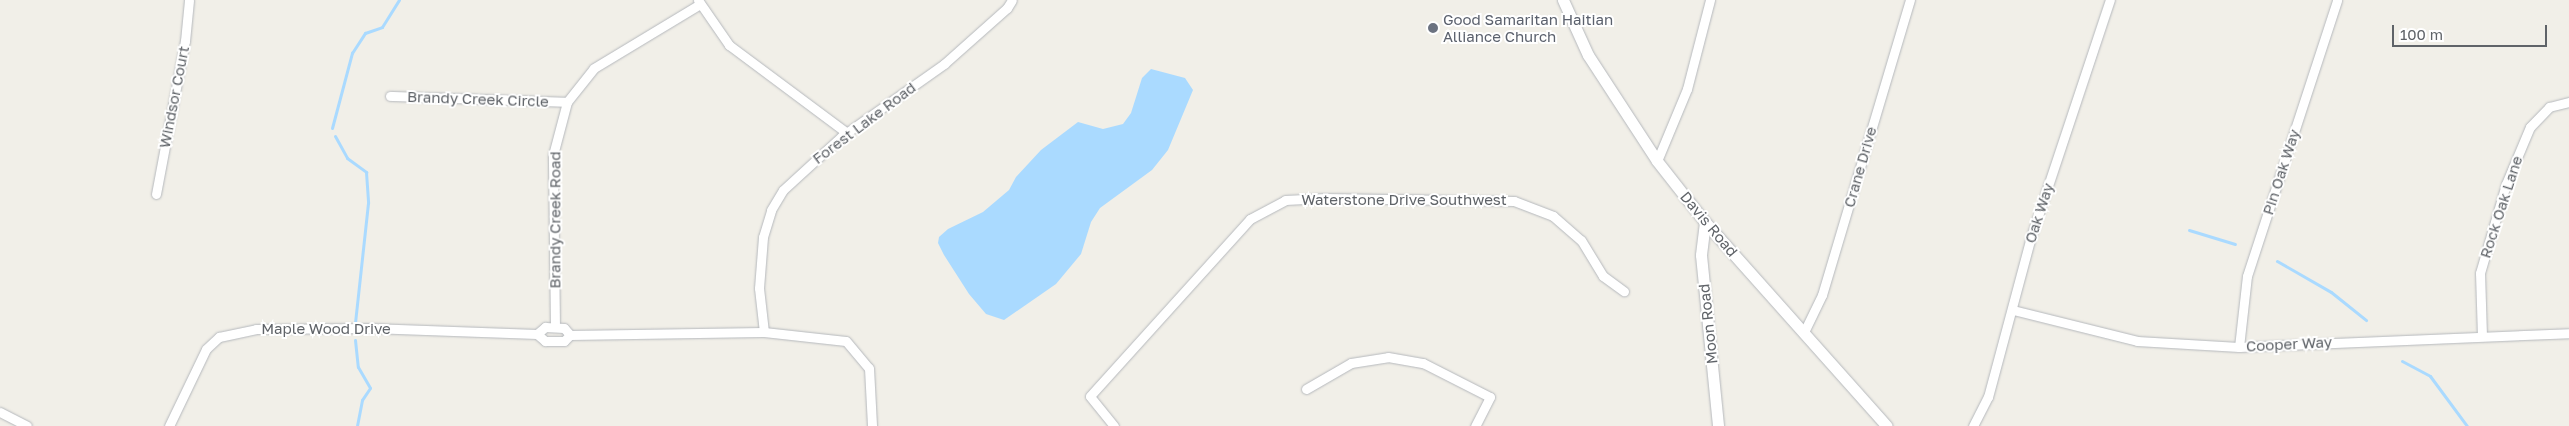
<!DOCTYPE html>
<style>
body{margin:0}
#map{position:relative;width:2569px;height:426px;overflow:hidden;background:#f1efe8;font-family:"Golos Text",sans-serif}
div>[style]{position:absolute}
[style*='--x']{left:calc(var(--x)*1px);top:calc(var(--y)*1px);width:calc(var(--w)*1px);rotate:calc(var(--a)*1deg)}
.water>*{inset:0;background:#aadaff}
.stream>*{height:3px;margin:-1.5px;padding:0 1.5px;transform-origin:1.5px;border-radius:1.5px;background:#aadaff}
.roads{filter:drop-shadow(0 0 1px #b5b8bc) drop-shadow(0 0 1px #b5b8bc)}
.minor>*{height:9px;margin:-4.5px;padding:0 4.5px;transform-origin:4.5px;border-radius:4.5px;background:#fff}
.tertiary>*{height:11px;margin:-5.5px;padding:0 5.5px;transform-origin:5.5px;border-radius:5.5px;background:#fff}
.dots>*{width:14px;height:14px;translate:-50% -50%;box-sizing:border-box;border:2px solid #fff;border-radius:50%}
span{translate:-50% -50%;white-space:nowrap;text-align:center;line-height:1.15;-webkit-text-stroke:4px #fff;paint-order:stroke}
.worship-label{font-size:15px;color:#5b616d}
.left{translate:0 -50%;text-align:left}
.street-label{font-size:15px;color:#5f6368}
.scale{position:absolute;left:2392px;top:25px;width:155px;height:22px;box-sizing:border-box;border:2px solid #5f6368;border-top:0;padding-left:6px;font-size:15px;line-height:18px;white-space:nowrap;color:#5f6368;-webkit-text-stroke:4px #fff;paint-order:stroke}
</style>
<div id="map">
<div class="water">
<div style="clip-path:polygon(1151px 69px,1185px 78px,1193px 90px,1168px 150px,1152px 170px,1100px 208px,1091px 222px,1081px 254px,1056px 284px,1004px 320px,986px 314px,969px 294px,944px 255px,938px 243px,939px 237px,948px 229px,983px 212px,1009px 190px,1016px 177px,1041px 150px,1078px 122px,1103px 129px,1123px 124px,1131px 113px,1142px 78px)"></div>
</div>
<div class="stream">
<div style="--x:332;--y:128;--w:78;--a:-75.1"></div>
<div style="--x:352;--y:53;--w:24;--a:-57"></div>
<div style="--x:365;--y:33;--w:18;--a:-19"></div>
<div style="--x:382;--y:27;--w:32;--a:-58"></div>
<div style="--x:335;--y:136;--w:25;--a:61"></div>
<div style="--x:347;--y:158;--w:24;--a:36"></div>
<div style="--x:366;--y:172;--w:31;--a:86"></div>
<div style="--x:368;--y:203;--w:120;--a:96.2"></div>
<div style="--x:2189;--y:230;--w:48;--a:16.9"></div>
<div style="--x:2277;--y:261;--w:62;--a:29.9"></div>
<div style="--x:2331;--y:292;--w:45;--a:38.7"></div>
<div style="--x:355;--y:340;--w:27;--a:84"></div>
<div style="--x:358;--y:367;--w:24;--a:60"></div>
<div style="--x:370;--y:388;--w:14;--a:124"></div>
<div style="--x:362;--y:400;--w:26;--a:101"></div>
<div style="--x:2402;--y:361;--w:32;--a:28"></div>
<div style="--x:2430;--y:376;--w:62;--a:53.5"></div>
</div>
<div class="roads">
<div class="minor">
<div style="--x:698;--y:0;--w:55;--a:55.4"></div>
<div style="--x:729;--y:45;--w:147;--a:36.7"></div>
<div style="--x:390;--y:96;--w:177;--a:1.9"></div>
<div style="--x:1657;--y:161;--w:78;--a:-67.4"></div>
<div style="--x:1687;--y:89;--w:92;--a:-75.5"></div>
<div style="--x:156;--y:194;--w:156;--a:-79.3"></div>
<div style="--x:185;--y:41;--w:41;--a:-84.4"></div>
<div style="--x:2013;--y:310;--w:128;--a:14"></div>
<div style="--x:2137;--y:341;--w:102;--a:3.4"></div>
<div style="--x:2239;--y:347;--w:330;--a:-2.4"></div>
<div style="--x:555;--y:327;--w:172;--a:-90.7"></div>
<div style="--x:553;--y:155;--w:55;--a:-75.2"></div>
<div style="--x:567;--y:102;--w:43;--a:-51.5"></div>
<div style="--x:594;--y:68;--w:124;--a:-31.1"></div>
<div style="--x:764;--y:332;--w:44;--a:-96.5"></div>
<div style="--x:759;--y:288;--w:51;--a:-85.5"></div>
<div style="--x:763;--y:237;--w:28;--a:-73"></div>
<div style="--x:771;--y:210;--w:23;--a:-59"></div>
<div style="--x:783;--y:190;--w:80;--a:-42.5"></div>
<div style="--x:842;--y:136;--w:125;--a:-35.2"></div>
<div style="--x:944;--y:64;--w:84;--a:-41.6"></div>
<div style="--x:1007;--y:8;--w:9;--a:-58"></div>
<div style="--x:1804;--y:332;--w:41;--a:-64.1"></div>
<div style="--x:1822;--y:295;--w:308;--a:-73.4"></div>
<div style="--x:537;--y:334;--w:11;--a:-41"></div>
<div style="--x:545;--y:327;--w:19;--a:3"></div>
<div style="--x:564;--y:328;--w:9;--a:49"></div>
<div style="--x:2482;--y:336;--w:63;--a:-91.8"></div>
<div style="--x:2480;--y:273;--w:93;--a:-73.7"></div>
<div style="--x:2506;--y:184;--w:62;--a:-67.2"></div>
<div style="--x:2530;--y:127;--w:28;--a:-46"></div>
<div style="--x:2549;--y:107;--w:21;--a:-14"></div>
<div style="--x:2239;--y:347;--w:71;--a:-83.6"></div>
<div style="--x:2247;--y:276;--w:290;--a:-71.9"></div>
<div style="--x:1306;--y:389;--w:52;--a:-30"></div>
<div style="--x:1351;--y:363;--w:37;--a:-9"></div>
<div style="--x:1388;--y:357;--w:36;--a:10"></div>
<div style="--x:1423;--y:363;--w:75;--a:26.9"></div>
<div style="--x:1490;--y:397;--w:33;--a:117"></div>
<div style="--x:0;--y:412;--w:30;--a:27"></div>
<div style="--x:169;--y:426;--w:85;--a:-64.3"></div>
<div style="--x:206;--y:349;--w:18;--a:-43"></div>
<div style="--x:219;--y:337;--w:38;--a:-12"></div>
<div style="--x:256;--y:329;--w:114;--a:-0.5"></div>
<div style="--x:370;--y:328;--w:167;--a:2.1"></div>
<div style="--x:537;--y:334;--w:11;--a:41"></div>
<div style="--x:545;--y:341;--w:19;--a:0"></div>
<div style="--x:564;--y:341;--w:8;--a:-45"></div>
<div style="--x:570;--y:335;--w:194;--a:-0.9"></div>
<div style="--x:764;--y:332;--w:82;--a:6.3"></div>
<div style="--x:846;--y:341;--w:35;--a:50"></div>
<div style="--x:869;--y:368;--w:58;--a:87"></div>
<div style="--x:1114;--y:426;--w:38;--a:-129"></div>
<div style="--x:1090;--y:396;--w:239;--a:-47.9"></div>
<div style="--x:1250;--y:219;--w:40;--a:-28"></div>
<div style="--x:1285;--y:200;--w:40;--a:-2.9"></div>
<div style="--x:1325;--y:198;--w:189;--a:0.9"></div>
<div style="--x:1514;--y:201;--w:42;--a:21"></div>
<div style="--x:1553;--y:216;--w:37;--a:41"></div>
<div style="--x:1581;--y:240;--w:42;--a:58.6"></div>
<div style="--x:1603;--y:276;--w:26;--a:36"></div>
<div style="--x:1973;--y:426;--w:33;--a:-63"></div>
<div style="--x:1988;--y:397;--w:163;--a:-75"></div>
<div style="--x:2030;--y:240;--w:253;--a:-71.6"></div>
</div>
<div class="tertiary">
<div style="--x:1563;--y:0;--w:60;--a:65.6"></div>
<div style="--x:1588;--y:55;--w:126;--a:56.9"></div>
<div style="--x:1657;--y:161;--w:78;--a:51.8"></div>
<div style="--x:1705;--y:222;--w:273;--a:48.3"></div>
<div style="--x:1705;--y:222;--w:33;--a:97"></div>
<div style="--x:1701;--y:255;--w:172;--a:84.3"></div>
</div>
</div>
<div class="dots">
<div style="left:1433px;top:28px;background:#6b7280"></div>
</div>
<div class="worship-label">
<span class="left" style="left:1443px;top:28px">Good Samaritan Haitian<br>Alliance Church</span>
</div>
<div class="street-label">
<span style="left:174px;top:97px;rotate:-79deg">Windsor Court</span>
<span style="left:478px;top:99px;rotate:2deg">Brandy Creek Circle</span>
<span style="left:864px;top:123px;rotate:-37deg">Forest Lake Road</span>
<span style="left:1860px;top:167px;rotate:-74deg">Crane Drive</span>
<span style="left:2281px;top:172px;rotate:-72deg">Pin Oak Way</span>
<span style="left:1404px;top:200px">Waterstone Drive Southwest</span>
<span style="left:2501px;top:207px;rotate:-72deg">Rock Oak Lane</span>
<span style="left:2039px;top:213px;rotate:-72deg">Oak Way</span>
<span style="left:555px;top:220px;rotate:-90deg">Brandy Creek Road</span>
<span style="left:1709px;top:224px;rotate:50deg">Davis Road</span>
<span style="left:1708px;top:324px;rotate:-96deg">Moon Road</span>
<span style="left:326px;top:329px">Maple Wood Drive</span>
<span style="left:2289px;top:344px;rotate:-3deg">Cooper Way</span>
</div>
<div class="scale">100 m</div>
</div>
